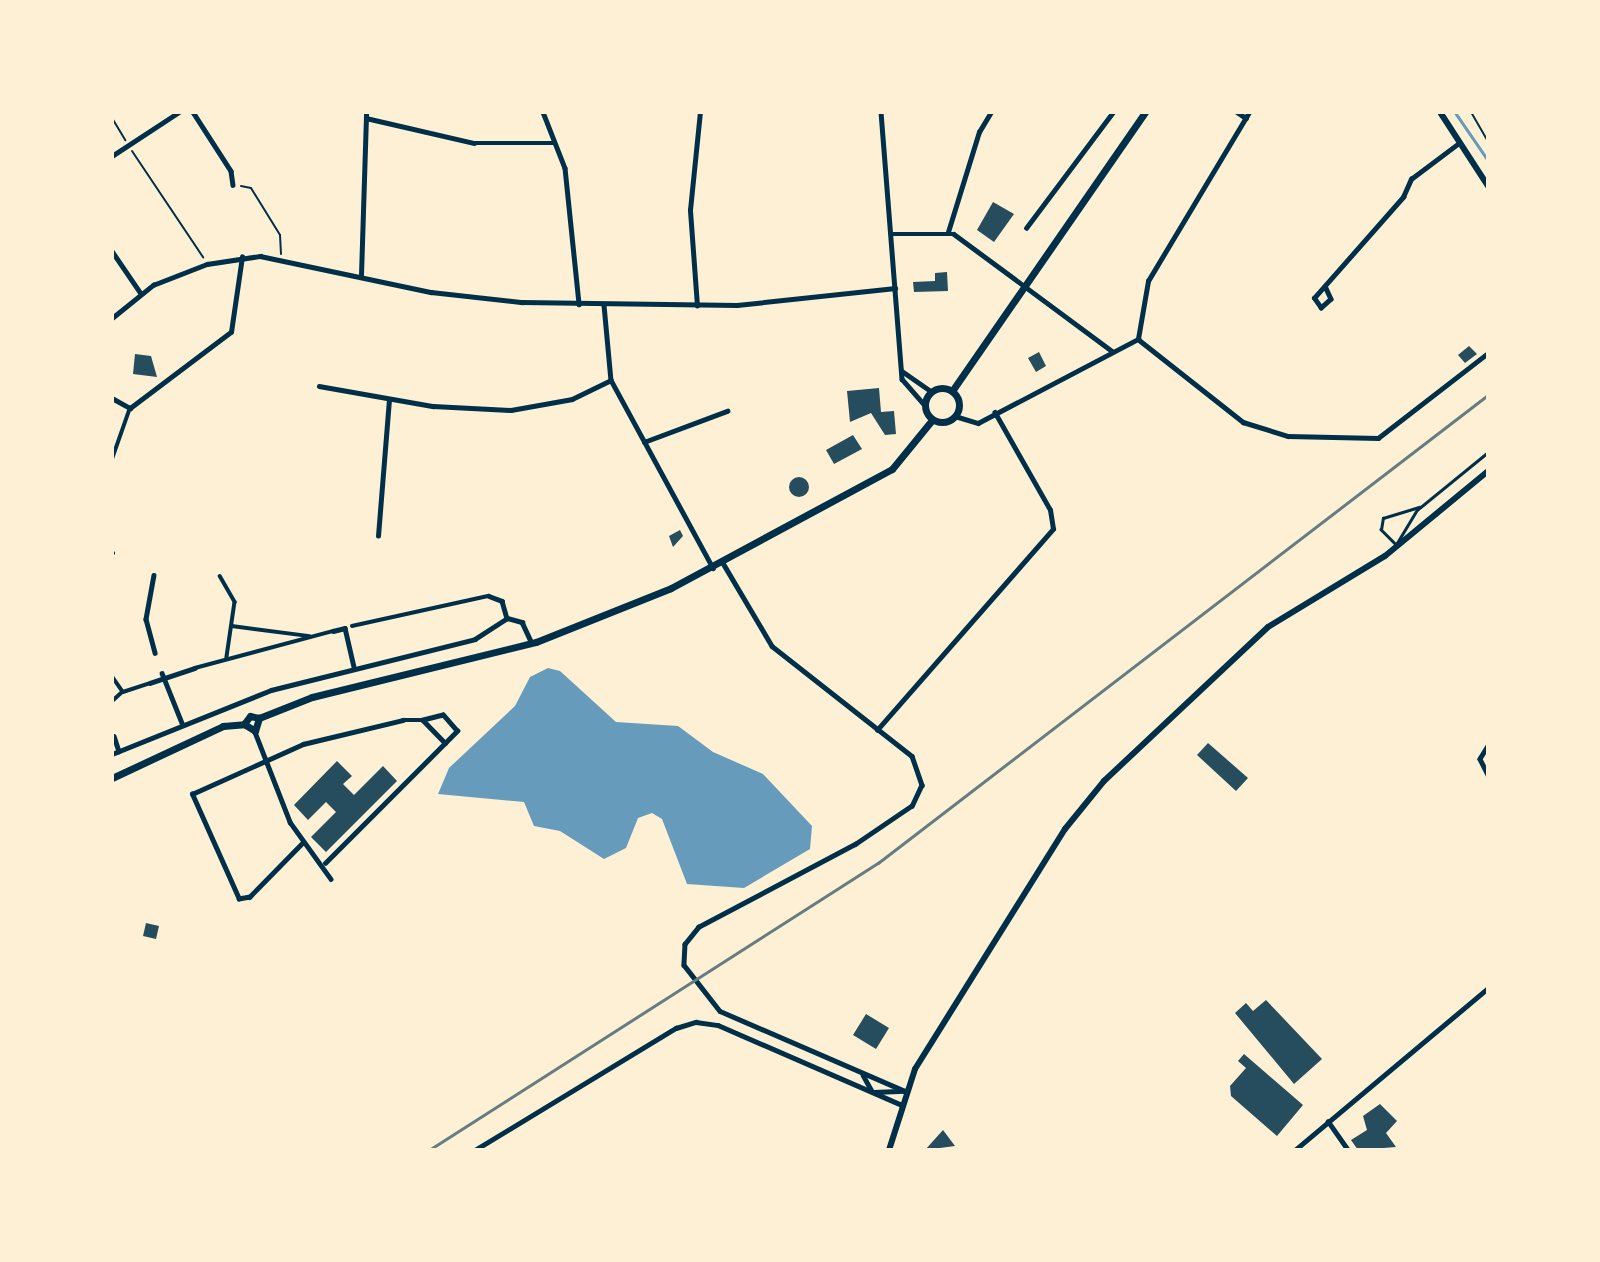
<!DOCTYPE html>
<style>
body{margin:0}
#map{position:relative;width:1600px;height:1262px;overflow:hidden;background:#fdf0d5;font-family:Bitter,serif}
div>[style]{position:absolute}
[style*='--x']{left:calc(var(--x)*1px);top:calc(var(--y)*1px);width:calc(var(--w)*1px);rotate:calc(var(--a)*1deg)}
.water>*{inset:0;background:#669bbc}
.stream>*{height:2.5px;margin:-1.25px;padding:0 1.25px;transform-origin:1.25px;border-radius:1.25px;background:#669bbc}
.building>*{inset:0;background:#264d5e}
.round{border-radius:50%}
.path>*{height:2px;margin:-1px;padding:0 1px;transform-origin:1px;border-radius:1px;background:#003049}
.service>*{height:2.5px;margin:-1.25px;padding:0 1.25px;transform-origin:1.25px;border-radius:1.25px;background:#003049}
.pedestrian>*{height:3.5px;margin:-1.75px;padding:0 1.75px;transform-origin:1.75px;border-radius:1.75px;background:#003049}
.minor>*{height:4.5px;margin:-2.25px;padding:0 2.25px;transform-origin:2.25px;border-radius:2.25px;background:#003049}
.tertiary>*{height:6px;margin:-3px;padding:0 3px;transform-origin:3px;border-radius:3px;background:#003049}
.secondary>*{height:7px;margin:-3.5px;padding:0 3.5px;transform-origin:3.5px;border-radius:3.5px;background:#003049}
.secondary>.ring{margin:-3.5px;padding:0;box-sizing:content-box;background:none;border:7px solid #003049;border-radius:50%}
.rail>*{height:2.5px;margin:-1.25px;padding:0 1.25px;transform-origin:1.25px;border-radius:1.25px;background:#657d81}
span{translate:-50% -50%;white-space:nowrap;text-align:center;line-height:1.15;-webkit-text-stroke:5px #fdf0d5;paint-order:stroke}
.frame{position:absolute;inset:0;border:114px solid #fdf0d5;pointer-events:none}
</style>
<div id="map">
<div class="water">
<div style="clip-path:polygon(548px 668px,560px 671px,616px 722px,678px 726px,713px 752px,763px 774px,812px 826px,810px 849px,744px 888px,687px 884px,662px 819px,652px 813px,638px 818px,626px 848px,604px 859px,560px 831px,534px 826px,524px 802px,438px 794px,449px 768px,515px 706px,530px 677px)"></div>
</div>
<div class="stream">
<div style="--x:1455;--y:112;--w:58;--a:55.5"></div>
</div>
<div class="building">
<div style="clip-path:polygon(993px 202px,1014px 214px,994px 242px,977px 230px)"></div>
<div style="clip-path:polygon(947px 272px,948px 291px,914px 292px,913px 282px,935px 281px,935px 273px)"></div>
<div style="clip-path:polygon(1469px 346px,1477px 354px,1465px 363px,1458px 355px)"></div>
<div style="clip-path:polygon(1039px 352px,1046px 366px,1036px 372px,1028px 358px)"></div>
<div style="clip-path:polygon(135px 354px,151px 356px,157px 377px,133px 374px)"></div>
<div style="clip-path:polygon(879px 388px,881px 412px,894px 411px,896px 434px,885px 435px,871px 413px,850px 422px,847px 391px)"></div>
<div style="clip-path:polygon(853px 435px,862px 449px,834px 464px,826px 450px)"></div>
<div class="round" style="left:789px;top:477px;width:20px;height:20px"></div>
<div style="clip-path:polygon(680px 530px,683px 536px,673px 547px,669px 536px)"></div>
<div style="clip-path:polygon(1208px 743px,1248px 778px,1236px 791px,1197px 755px)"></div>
<div style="clip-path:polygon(337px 761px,352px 776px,343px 784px,354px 795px,383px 766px,397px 781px,326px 852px,311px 837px,336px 812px,326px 802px,308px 820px,294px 805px)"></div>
<div style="clip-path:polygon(146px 923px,159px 926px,156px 939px,143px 936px)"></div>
<div style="clip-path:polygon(1266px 1000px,1322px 1059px,1294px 1084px,1235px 1013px,1246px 1003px,1253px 1011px)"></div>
<div style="clip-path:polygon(866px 1014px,889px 1028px,876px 1049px,853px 1035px)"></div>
<div style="clip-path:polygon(1244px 1054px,1303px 1105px,1277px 1136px,1231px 1096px,1230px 1086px,1246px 1068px,1238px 1061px)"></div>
<div style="clip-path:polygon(1380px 1104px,1397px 1121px,1386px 1133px,1396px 1147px,1358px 1150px,1351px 1140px,1367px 1130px,1363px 1116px)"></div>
<div style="clip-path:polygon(943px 1130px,955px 1146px,925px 1150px)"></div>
</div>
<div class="path">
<div style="--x:1471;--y:112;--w:34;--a:60"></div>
<div style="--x:112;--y:118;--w:26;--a:59"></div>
<div style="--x:132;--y:151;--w:128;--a:56.2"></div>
<div style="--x:241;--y:186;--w:10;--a:11"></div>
<div style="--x:251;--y:188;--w:55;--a:58.3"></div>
<div style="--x:280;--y:235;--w:19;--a:87"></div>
</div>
<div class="service">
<div style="--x:1397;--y:543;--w:39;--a:-59"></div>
<div style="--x:1417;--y:510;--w:92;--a:-39.2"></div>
<div style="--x:1397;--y:546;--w:23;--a:-135"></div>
<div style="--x:1381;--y:530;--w:12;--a:-81"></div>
<div style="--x:1383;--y:518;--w:38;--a:-17"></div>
</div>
<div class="pedestrian">
<div style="--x:112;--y:459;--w:54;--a:-70.6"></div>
<div style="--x:112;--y:553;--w:1;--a:0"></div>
<div style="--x:220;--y:576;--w:30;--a:60"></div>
<div style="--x:235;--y:602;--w:56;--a:98.3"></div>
<div style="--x:232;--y:626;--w:78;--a:7.4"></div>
<div style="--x:352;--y:626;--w:140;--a:-12.4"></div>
<div style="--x:195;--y:668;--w:143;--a:-15"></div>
<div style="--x:112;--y:676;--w:19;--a:55"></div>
<div style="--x:123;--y:692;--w:15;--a:138"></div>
<div style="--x:123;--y:692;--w:28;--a:-18"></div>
</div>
<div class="minor">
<div style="--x:193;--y:112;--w:70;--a:57.2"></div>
<div style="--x:231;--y:171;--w:14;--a:82"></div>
<div style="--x:543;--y:112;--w:60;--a:68.6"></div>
<div style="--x:565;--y:168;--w:137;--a:84.1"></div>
<div style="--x:881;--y:112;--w:268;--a:85.5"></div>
<div style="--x:902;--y:379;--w:33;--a:49"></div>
<div style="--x:1237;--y:112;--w:11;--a:34"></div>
<div style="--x:366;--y:118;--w:111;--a:13"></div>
<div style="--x:474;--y:143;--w:80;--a:0"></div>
<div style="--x:112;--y:156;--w:80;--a:-33.3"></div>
<div style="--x:1026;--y:228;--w:145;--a:-53.1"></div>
<div style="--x:948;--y:232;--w:105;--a:-72.8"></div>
<div style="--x:979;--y:132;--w:23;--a:-59"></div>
<div style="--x:891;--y:234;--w:63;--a:0"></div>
<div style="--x:954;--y:234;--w:197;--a:36.5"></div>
<div style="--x:112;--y:251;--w:50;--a:55.7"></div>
<div style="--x:361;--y:275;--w:163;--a:-88.2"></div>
<div style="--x:1325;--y:286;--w:14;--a:65"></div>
<div style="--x:1331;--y:299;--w:13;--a:138"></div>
<div style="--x:1321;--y:308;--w:12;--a:-125"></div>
<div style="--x:1314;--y:298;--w:135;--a:-48.6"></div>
<div style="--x:1403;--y:197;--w:20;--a:-66"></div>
<div style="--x:1411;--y:179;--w:60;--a:-36.9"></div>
<div style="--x:604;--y:305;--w:75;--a:84.7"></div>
<div style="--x:611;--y:380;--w:214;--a:61.5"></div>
<div style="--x:697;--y:306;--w:96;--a:-94.2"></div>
<div style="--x:690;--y:210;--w:99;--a:-84.2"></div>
<div style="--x:112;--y:318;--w:53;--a:-38.8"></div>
<div style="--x:153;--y:285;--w:58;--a:-21.3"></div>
<div style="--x:207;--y:264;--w:54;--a:-8.6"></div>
<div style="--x:260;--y:256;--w:175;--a:11.9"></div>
<div style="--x:431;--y:292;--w:92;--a:6.3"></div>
<div style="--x:522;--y:302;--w:215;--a:0.8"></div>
<div style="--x:737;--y:305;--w:159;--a:-6.1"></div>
<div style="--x:1138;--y:339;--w:134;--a:38.3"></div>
<div style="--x:1243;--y:422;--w:47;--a:17.3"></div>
<div style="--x:1288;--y:436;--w:90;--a:1.3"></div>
<div style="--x:1378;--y:438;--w:139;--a:-37.7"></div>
<div style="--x:1138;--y:339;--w:59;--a:-80.2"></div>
<div style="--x:1148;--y:281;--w:197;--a:-59.1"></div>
<div style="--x:902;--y:371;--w:35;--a:35"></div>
<div style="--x:319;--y:386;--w:116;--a:10"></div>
<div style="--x:433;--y:406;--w:78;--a:2.9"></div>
<div style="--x:511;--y:410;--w:62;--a:-10.2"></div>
<div style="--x:572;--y:399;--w:43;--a:-26"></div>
<div style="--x:112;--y:398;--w:21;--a:29"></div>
<div style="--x:130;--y:408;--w:126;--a:-37"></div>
<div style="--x:231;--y:332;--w:76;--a:-81.7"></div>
<div style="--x:955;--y:416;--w:24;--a:17"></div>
<div style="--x:978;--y:423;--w:181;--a:-27.7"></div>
<div style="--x:644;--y:442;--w:89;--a:-20.5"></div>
<div style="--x:378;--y:536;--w:137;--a:-85.4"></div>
<div style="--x:723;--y:563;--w:96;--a:59.4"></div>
<div style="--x:772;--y:646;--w:178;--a:38.2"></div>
<div style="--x:912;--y:756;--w:31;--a:71"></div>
<div style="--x:922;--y:785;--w:23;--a:115"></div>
<div style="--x:912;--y:806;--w:68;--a:145.8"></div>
<div style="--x:856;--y:844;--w:178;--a:152.1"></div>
<div style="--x:699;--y:927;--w:22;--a:129"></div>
<div style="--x:685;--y:944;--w:21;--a:93"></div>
<div style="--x:684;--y:965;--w:58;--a:52"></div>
<div style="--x:720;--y:1011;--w:202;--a:23.4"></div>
<div style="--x:154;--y:575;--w:45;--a:100.3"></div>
<div style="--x:146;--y:619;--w:35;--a:75"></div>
<div style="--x:489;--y:596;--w:14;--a:21"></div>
<div style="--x:502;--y:601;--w:18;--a:74"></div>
<div style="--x:333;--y:631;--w:12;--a:-14"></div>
<div style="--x:345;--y:628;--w:39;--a:77"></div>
<div style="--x:162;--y:673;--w:54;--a:68.2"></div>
<div style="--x:150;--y:683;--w:47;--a:-18.4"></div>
<div style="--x:877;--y:730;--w:267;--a:-48.8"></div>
<div style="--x:1053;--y:529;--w:19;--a:-99"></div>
<div style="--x:1050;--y:510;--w:112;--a:-119.6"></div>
<div style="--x:255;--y:732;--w:97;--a:68.7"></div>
<div style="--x:290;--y:822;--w:70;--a:54.3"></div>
<div style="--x:114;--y:736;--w:16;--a:72"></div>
<div style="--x:1488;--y:746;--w:15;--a:122"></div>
<div style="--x:1480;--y:759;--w:18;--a:63"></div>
<div style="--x:112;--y:754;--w:171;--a:-21.9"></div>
<div style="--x:271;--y:690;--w:210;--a:-14"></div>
<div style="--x:475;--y:639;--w:38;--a:-33"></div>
<div style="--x:507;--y:618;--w:16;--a:15"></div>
<div style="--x:522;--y:622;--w:23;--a:65"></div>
<div style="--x:303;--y:843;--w:76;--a:134.5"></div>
<div style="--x:250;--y:897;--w:11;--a:170"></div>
<div style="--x:239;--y:899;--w:115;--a:-114.1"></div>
<div style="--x:192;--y:794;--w:122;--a:-24.2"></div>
<div style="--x:303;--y:744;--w:103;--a:-13.5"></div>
<div style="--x:403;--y:720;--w:20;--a:0"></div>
<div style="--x:423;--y:720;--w:32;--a:46"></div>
<div style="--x:325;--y:863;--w:187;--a:-45"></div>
<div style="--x:457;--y:731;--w:21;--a:-131"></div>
<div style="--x:443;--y:715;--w:21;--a:166"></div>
<div style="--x:863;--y:1075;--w:18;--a:61"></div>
<div style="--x:873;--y:1092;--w:32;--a:-2"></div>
<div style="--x:1328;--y:1121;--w:35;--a:55"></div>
<div style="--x:475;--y:1150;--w:235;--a:-31.3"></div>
<div style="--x:676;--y:1028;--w:21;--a:-17"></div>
<div style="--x:696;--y:1022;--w:22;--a:8"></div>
<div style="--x:718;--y:1025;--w:198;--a:23.5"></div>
<div style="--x:1295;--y:1150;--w:252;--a:-40"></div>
</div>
<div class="tertiary">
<div style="--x:1440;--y:112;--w:88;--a:57"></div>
<div style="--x:889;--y:1150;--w:85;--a:-72.2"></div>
<div style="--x:915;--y:1069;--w:283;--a:-58"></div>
<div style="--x:1065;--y:829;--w:62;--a:-50.9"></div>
<div style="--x:1104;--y:781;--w:225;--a:-43.2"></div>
<div style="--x:1268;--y:627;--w:137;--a:-31.3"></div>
<div style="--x:1385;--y:556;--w:134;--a:-39.5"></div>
</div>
<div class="secondary">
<div class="ring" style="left:925px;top:388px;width:27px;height:27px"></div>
<div style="--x:952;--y:391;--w:339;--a:-55.3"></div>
<div style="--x:259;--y:718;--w:57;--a:-21.6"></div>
<div style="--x:312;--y:697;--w:231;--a:-13.8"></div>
<div style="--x:536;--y:642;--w:145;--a:-21.8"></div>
<div style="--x:671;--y:588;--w:251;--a:-28.3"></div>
<div style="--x:892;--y:469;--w:63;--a:-50.8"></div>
<div style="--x:244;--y:724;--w:10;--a:-53"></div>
<div style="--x:250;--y:716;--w:9;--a:13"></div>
<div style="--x:112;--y:778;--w:123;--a:-25.1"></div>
<div style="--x:223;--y:726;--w:21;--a:-5"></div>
<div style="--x:244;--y:724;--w:13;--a:32"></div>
<div style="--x:255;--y:731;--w:14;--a:-73"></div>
</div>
<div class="rail">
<div style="--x:429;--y:1150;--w:533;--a:-32.59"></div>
<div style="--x:878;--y:863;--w:769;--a:-37.5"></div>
</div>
<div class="frame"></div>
</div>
